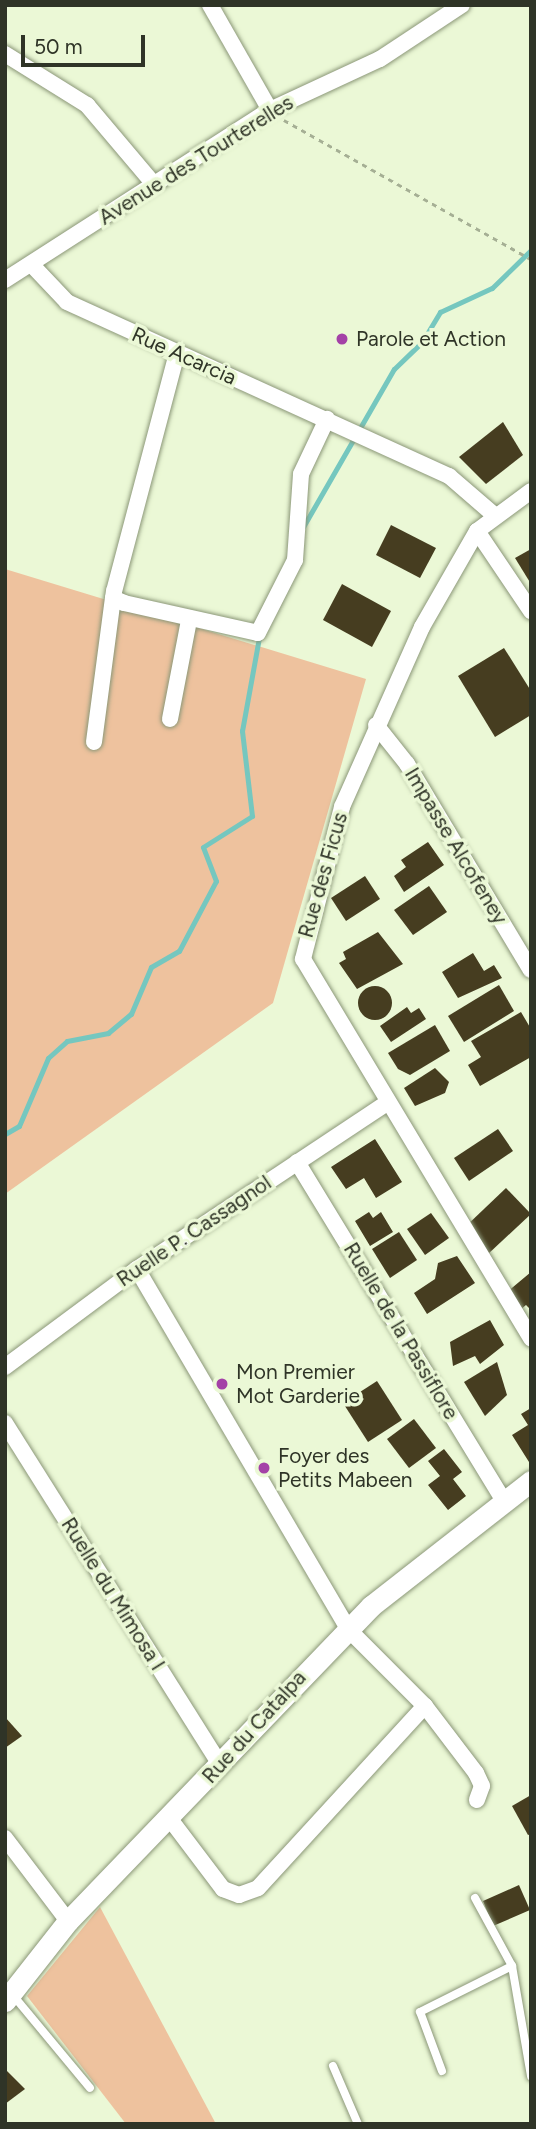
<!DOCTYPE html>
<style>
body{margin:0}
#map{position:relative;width:536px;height:2129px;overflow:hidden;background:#ebf8d6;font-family:Figtree,sans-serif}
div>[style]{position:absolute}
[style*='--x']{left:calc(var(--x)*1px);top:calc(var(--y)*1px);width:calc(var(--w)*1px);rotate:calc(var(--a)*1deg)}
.green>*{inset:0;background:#eec29e}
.stream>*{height:5px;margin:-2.5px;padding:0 2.5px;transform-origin:2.5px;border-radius:2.5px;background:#75c7bf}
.building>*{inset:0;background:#463d20}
.round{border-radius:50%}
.path>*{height:2.5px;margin-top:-1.25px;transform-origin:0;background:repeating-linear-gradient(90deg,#a5af94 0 5px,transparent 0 10px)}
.roads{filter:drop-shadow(0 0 2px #8b9778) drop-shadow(0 0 2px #8b9778)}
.service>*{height:8px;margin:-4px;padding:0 4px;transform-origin:4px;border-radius:4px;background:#fff}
.minor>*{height:16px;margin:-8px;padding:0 8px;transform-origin:8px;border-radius:8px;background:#fff}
.tertiary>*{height:21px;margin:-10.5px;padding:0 10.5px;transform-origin:10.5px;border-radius:10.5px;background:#fff}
.dots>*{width:19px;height:19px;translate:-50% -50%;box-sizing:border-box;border:4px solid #ebf8d6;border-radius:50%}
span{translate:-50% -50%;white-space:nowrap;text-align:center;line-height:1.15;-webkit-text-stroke:7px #ebf8d6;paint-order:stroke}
.street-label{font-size:21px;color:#2f3427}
.poi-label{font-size:21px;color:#2f3427}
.left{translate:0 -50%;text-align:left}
.frame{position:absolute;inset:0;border:7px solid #2f3427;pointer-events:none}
.scale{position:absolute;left:21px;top:35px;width:124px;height:32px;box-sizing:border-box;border:4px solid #2f3427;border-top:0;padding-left:9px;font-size:21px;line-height:24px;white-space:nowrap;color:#2f3427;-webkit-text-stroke:5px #ebf8d6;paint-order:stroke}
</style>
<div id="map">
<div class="green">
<div style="clip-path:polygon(5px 569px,366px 679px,273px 1003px,5px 1194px)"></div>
<div style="clip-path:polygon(100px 1907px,216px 2124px,126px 2124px,27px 1996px)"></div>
</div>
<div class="stream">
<div style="--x:303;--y:527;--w:182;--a:-60.1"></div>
<div style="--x:394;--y:369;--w:39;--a:-44"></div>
<div style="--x:422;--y:342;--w:35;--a:-59"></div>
<div style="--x:440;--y:312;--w:57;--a:-24.8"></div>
<div style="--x:492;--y:288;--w:54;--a:-44.3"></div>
<div style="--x:5;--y:1134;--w:16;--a:-30"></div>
<div style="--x:19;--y:1126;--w:74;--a:-66.9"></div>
<div style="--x:48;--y:1058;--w:25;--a:-42"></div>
<div style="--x:67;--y:1041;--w:42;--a:-11"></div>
<div style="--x:108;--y:1033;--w:30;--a:-40"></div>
<div style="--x:131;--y:1014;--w:51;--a:-66.9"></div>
<div style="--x:151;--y:967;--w:32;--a:-30"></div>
<div style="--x:179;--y:951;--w:79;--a:-62.1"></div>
<div style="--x:216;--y:881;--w:36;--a:-111"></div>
<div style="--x:203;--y:847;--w:58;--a:-32.3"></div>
<div style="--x:252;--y:816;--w:86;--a:-96.7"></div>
<div style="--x:242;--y:731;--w:96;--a:-79.7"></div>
</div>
<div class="building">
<div style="clip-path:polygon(503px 422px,523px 455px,486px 484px,459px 457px)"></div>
<div style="clip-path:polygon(391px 525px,436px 548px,420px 578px,376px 555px)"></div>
<div style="clip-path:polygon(531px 549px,531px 584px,515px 558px)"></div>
<div style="clip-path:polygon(342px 584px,391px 611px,372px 647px,323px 620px)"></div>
<div style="clip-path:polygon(504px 648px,531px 691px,531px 715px,495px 737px,458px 676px)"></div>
<div style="clip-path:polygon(428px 842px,444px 865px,404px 892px,394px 876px,406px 867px,401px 860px)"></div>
<div style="clip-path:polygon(365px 876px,380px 899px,346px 921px,331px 898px)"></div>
<div style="clip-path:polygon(429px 886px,447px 912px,413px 935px,394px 910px)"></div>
<div style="clip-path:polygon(378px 932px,403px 964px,357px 989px,339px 963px,346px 959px,343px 952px)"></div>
<div style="clip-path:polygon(473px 953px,484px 971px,494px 965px,502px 978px,458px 998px,442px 972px)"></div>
<div style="clip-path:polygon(499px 985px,514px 1011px,464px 1042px,448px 1016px)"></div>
<div class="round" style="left:358px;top:986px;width:34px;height:34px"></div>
<div style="clip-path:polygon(407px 1007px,411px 1013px,419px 1008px,426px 1019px,391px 1042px,380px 1026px)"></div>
<div style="clip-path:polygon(521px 1012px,531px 1029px,531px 1057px,480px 1086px,468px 1065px,481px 1057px,471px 1041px)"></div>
<div style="clip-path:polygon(435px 1025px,450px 1051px,410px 1075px,398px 1069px,388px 1053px)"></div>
<div style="clip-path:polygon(435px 1068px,449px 1082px,445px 1093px,415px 1106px,404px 1088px)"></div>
<div style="clip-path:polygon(498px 1129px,513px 1151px,469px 1181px,454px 1158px)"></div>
<div style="clip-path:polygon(375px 1139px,402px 1182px,376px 1198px,364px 1178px,346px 1189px,331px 1167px)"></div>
<div style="clip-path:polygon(506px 1188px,531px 1214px,487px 1255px,463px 1229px)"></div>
<div style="clip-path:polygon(369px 1212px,373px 1218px,381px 1212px,393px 1232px,370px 1246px,355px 1221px)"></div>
<div style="clip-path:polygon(431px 1213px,449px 1238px,425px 1255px,407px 1229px)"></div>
<div style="clip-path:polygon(399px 1232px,417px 1260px,390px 1278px,372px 1249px)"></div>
<div style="clip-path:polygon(457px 1256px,475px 1283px,427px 1314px,414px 1293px,435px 1279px,438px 1263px)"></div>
<div style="clip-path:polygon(531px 1272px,531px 1310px,526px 1305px,520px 1310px,506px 1293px)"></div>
<div style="clip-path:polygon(490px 1320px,504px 1345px,480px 1364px,475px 1356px,453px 1366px,450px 1342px)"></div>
<div style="clip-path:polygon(497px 1362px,507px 1395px,485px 1416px,464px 1382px)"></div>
<div style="clip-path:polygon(377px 1381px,402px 1420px,368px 1442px,343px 1403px)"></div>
<div style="clip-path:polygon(531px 1408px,531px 1461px,529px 1462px,512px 1435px,528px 1425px,521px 1414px)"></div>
<div style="clip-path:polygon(414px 1419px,436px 1448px,409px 1468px,387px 1439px)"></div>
<div style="clip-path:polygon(444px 1449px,462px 1472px,453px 1479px,466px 1496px,448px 1510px,428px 1485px,440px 1476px,428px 1461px)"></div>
<div style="clip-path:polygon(5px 1717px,22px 1736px,5px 1748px)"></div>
<div style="clip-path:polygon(531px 1795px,531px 1834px,528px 1835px,512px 1806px)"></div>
<div style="clip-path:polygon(519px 1885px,530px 1910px,493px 1926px,483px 1901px)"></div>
<div style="clip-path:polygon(5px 2069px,25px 2089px,5px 2104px)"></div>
</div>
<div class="path">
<div style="--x:284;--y:120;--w:283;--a:29.4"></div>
</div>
<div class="roads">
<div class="service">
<div style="--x:475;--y:1898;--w:77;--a:61.4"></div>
<div style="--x:512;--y:1966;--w:112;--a:80.2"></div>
<div style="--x:12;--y:1994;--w:122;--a:50.3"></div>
<div style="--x:333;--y:2066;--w:63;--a:66.7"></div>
<div style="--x:442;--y:2071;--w:63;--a:-110.4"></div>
<div style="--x:420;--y:2012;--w:103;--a:-26.6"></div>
</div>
<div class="minor">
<div style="--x:210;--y:5;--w:121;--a:60.3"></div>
<div style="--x:5;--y:54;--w:97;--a:31.9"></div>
<div style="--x:87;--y:105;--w:102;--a:49.8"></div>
<div style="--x:31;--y:264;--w:52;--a:46.5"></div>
<div style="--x:67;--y:302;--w:420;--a:24.5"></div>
<div style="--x:449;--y:476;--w:58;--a:40.8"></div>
<div style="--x:5;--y:280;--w:315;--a:-32.7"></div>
<div style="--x:270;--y:110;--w:121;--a:-24.9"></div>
<div style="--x:380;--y:59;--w:98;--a:-33.4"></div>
<div style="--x:177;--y:353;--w:246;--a:104.8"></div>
<div style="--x:114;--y:591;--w:7;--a:98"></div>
<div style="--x:113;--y:598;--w:12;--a:24"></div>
<div style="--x:124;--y:603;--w:137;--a:12.6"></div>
<div style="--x:258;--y:633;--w:82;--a:-63.1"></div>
<div style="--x:295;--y:560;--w:86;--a:-86"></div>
<div style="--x:301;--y:474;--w:61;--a:-64.7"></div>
<div style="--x:531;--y:491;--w:67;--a:143.5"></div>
<div style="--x:477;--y:531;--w:111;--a:119.8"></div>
<div style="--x:422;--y:627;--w:197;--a:114"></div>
<div style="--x:342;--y:807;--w:157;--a:104.4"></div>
<div style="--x:303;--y:959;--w:443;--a:59"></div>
<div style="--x:477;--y:531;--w:97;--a:56"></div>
<div style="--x:170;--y:719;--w:101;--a:-79.1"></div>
<div style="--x:376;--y:725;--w:50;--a:51.5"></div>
<div style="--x:407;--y:764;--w:240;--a:59"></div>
<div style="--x:94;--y:742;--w:145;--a:-82.5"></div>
<div style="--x:297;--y:1162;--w:397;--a:58.6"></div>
<div style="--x:137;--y:1269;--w:417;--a:59.6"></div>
<div style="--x:348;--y:1629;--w:109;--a:45"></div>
<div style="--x:425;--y:1706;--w:84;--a:52.7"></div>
<div style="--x:476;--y:1773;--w:14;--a:65"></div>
<div style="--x:482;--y:1786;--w:15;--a:110"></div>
<div style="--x:5;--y:1367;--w:164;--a:-36.6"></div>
<div style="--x:137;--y:1269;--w:301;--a:-33.6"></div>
<div style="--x:5;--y:1423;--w:404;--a:57.8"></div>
<div style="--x:170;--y:1819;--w:88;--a:52.9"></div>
<div style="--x:223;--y:1889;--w:17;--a:21"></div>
<div style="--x:239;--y:1895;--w:20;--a:-20"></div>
<div style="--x:258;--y:1888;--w:247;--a:-47.5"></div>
<div style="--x:5;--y:1838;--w:104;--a:52.8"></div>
</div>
<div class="tertiary">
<div style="--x:5;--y:2001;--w:102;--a:-51.8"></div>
<div style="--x:68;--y:1921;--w:437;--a:-46.1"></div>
<div style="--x:371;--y:1606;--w:203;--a:-38"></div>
</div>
</div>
<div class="dots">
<div style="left:342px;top:339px;background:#a441a7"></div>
<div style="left:222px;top:1384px;background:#a441a7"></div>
<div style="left:264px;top:1468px;background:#a441a7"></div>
</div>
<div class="street-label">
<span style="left:196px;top:160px;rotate:-32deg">Avenue des Tourterelles</span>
<span style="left:184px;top:356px;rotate:24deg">Rue Acarcia</span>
<span style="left:456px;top:846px;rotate:59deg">Impasse Alcofeney</span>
<span style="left:323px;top:875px;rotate:-74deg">Rue des Ficus</span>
<span style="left:194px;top:1231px;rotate:-34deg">Ruelle P. Cassagnol</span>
<span style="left:401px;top:1331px;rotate:59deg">Ruelle de la Passiflore</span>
<span style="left:113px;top:1594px;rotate:58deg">Ruelle du Mimosa I</span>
<span style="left:254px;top:1727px;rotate:-48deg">Rue du Catalpa</span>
</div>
<div class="poi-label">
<span class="left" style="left:356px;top:339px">Parole et Action</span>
<span class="left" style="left:236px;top:1384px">Mon Premier<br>Mot Garderie</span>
<span class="left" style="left:278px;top:1468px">Foyer des<br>Petits Mabeen</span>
</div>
<div class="frame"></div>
<div class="scale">50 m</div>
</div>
